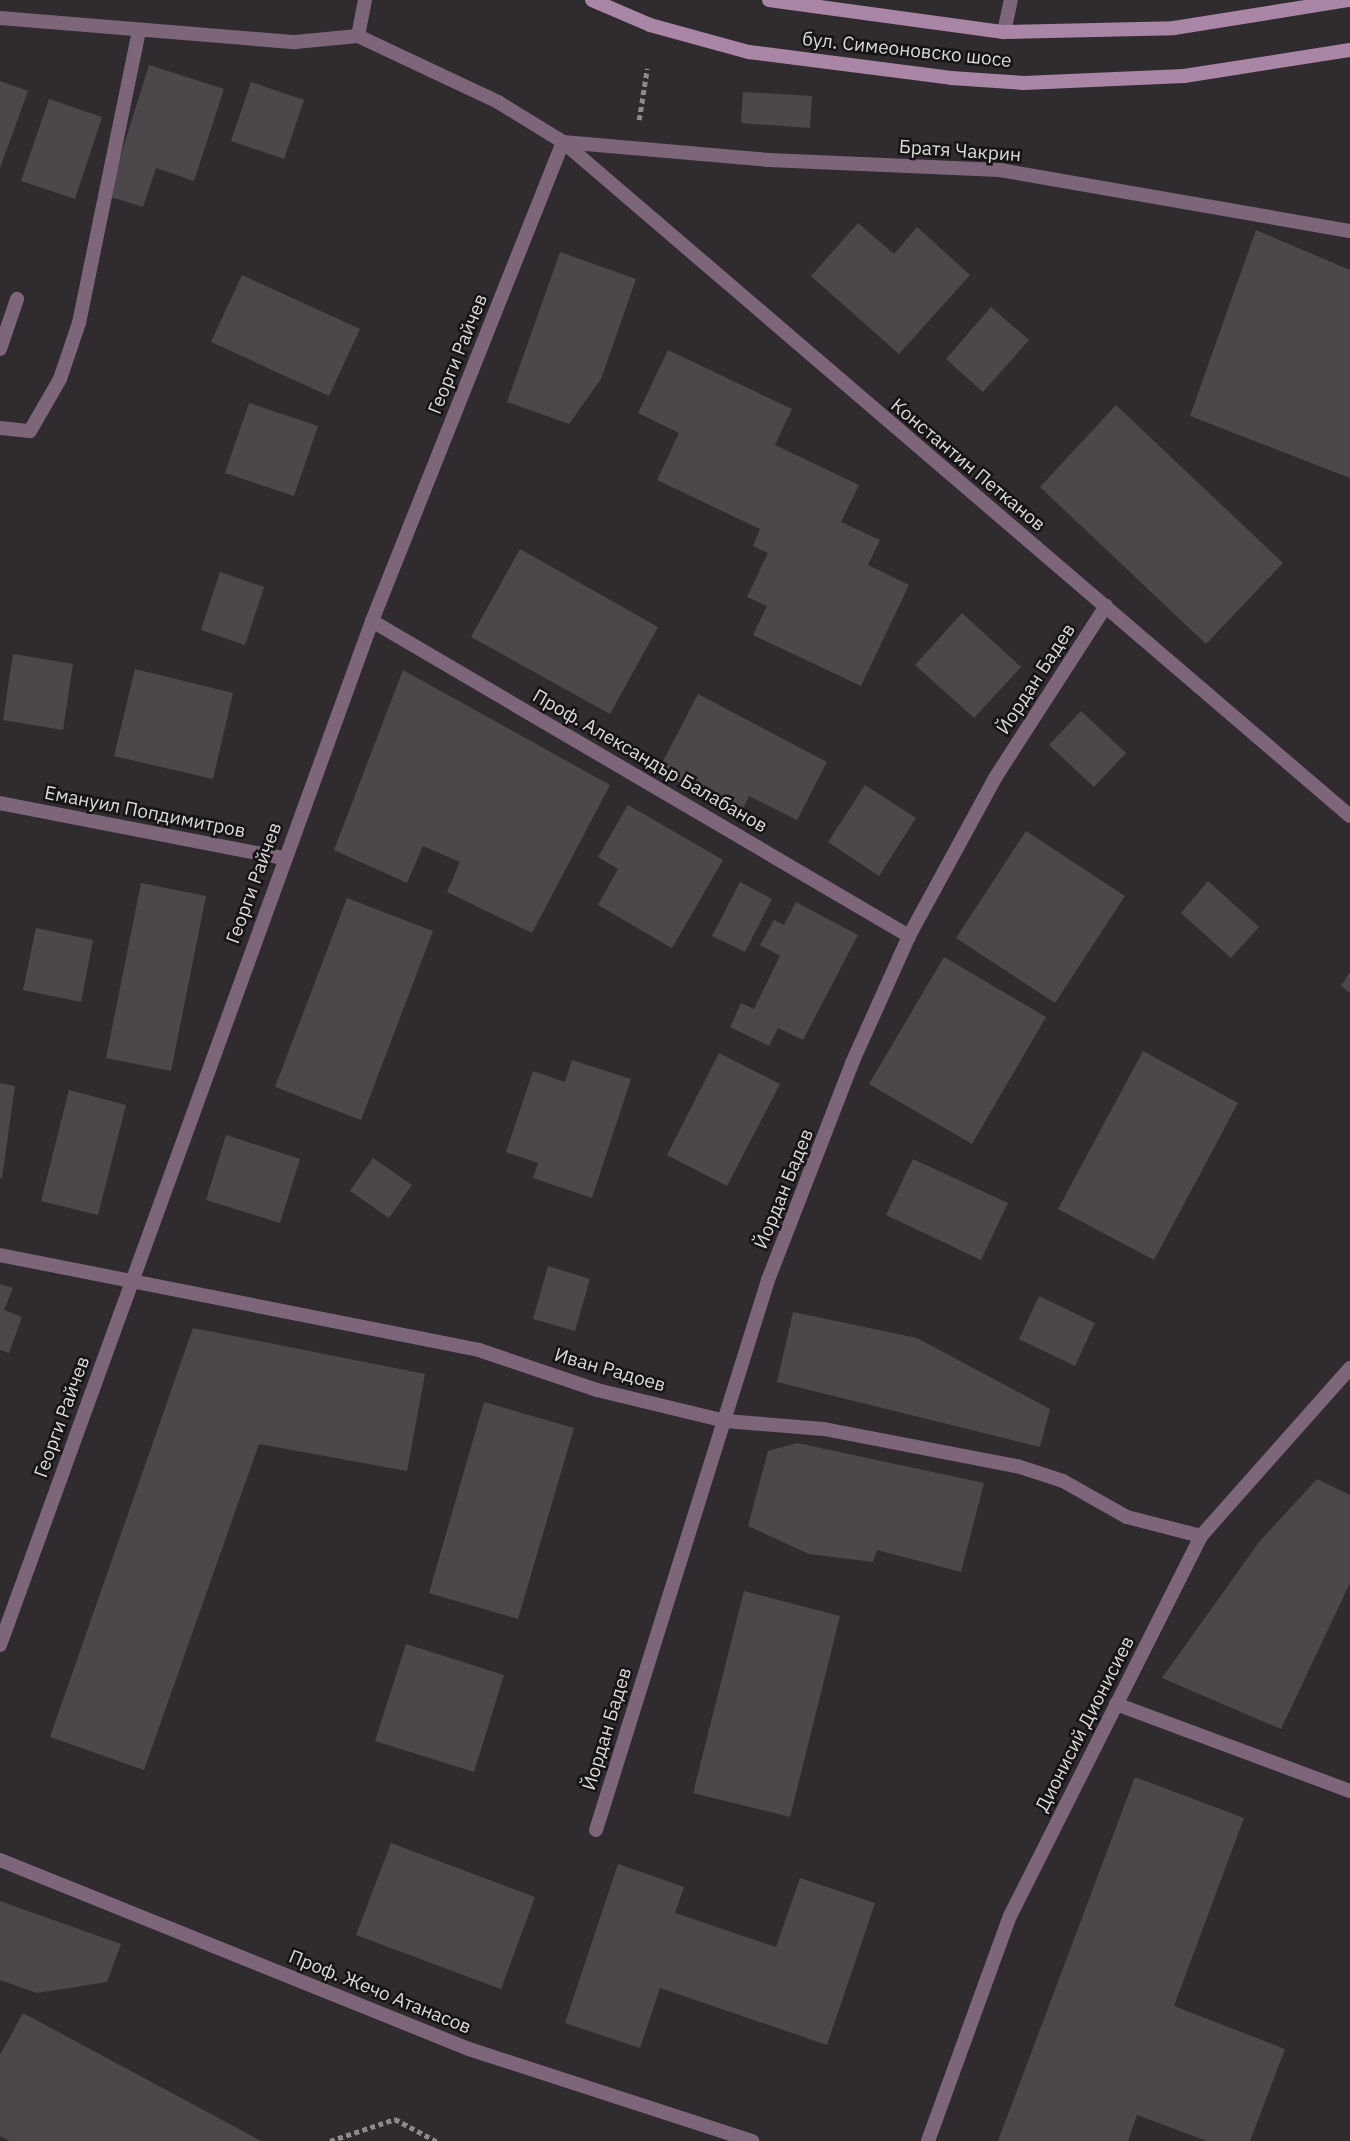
<!DOCTYPE html>
<meta charset="utf-8">
<style>
body{margin:0}
#map{position:relative;width:1350px;height:2141px;overflow:hidden;background:#302b2f;font-family:"IBM Plex Sans",sans-serif}
div>[style]{position:absolute}
[style*='--x']{left:calc(var(--x)*1px);top:calc(var(--y)*1px);width:calc(var(--w)*1px);rotate:calc(var(--a)*1deg)}
.building>*{inset:0;background:#4c474b}
.path>*{height:4.5px;margin-top:-2.25px;transform-origin:0;background:repeating-linear-gradient(90deg,#8d898c 0 5px,transparent 0 8.5px)}
.lane>*{height:14px;margin:-7px;padding:0 7px;transform-origin:7px;border-radius:7px;background:#7d667a}
.street>*{height:14px;margin:-7px;padding:0 7px;transform-origin:7px;border-radius:7px;background:#7d667a}
.secondary>*{height:14px;margin:-7px;padding:0 7px;transform-origin:7px;border-radius:7px;background:#a986a5}
span{translate:-50% -50%;white-space:nowrap;text-align:center;line-height:1.15;-webkit-text-stroke:5px #171416;paint-order:stroke}
.street-label{font-size:19px;color:#dcd9db}
</style>
<div id="map">
<div class="building">
<div style="clip-path:polygon(149px 65px,224px 89px,194px 181px,156px 168px,143px 207px,108px 196px)"></div>
<div style="clip-path:polygon(0 81px,28px 91px,0 168px)"></div>
<div style="clip-path:polygon(251px 82px,304px 100px,284px 159px,231px 141px)"></div>
<div style="clip-path:polygon(743px 92px,812px 96px,810px 128px,741px 123px)"></div>
<div style="clip-path:polygon(49px 99px,102px 117px,75px 199px,21px 181px)"></div>
<div style="clip-path:polygon(858px 223px,894px 254px,917px 227px,970px 275px,899px 354px,811px 276px)"></div>
<div style="clip-path:polygon(1256px 230px,1350px 270px,1350px 478px,1190px 416px)"></div>
<div style="clip-path:polygon(560px 252px,636px 279px,601px 379px,569px 424px,507px 402px)"></div>
<div style="clip-path:polygon(242px 275px,360px 329px,329px 396px,211px 342px)"></div>
<div style="clip-path:polygon(991px 307px,1029px 340px,983px 392px,946px 359px)"></div>
<div style="clip-path:polygon(668px 350px,792px 409px,775px 445px,859px 485px,841px 522px,880px 540px,868px 565px,909px 585px,861px 686px,753px 635px,767px 606px,747px 597px,768px 553px,753px 546px,760px 529px,657px 480px,679px 433px,638px 413px)"></div>
<div style="clip-path:polygon(249px 403px,318px 426px,294px 496px,225px 473px)"></div>
<div style="clip-path:polygon(1116px 405px,1283px 563px,1206px 644px,1040px 487px)"></div>
<div style="clip-path:polygon(520px 549px,658px 627px,610px 714px,471px 637px)"></div>
<div style="clip-path:polygon(220px 572px,264px 587px,245px 645px,201px 630px)"></div>
<div style="clip-path:polygon(962px 613px,1021px 667px,974px 718px,915px 665px)"></div>
<div style="clip-path:polygon(13px 654px,73px 664px,63px 730px,3px 720px)"></div>
<div style="clip-path:polygon(135px 669px,233px 693px,213px 779px,114px 756px)"></div>
<div style="clip-path:polygon(403px 670px,610px 785px,532px 933px,447px 892px,460px 862px,423px 846px,407px 883px,334px 850px)"></div>
<div style="clip-path:polygon(698px 694px,827px 762px,797px 820px,749px 796px,740px 815px,658px 771px)"></div>
<div style="clip-path:polygon(1081px 711px,1126px 753px,1094px 787px,1049px 745px)"></div>
<div style="clip-path:polygon(865px 785px,916px 818px,879px 876px,828px 842px)"></div>
<div style="clip-path:polygon(628px 805px,723px 860px,672px 948px,598px 905px,618px 869px,598px 857px)"></div>
<div style="clip-path:polygon(1026px 831px,1125px 896px,1055px 1003px,956px 938px)"></div>
<div style="clip-path:polygon(1208px 881px,1259px 927px,1231px 958px,1181px 913px)"></div>
<div style="clip-path:polygon(740px 882px,772px 899px,745px 952px,712px 936px)"></div>
<div style="clip-path:polygon(141px 883px,206px 896px,171px 1071px,106px 1058px)"></div>
<div style="clip-path:polygon(347px 898px,433px 931px,361px 1120px,275px 1087px)"></div>
<div style="clip-path:polygon(796px 902px,858px 935px,803px 1040px,778px 1028px,769px 1046px,730px 1027px,741px 1003px,754px 1009px,780px 956px,760px 945px,774px 920px,784px 925px)"></div>
<div style="clip-path:polygon(36px 928px,93px 940px,81px 1002px,23px 990px)"></div>
<div style="clip-path:polygon(944px 957px,1046px 1017px,972px 1144px,869px 1084px)"></div>
<div style="clip-path:polygon(1350px 972px,1350px 993px,1341px 986px)"></div>
<div style="clip-path:polygon(1143px 1051px,1238px 1103px,1154px 1260px,1058px 1209px)"></div>
<div style="clip-path:polygon(719px 1053px,780px 1084px,727px 1186px,667px 1155px)"></div>
<div style="clip-path:polygon(572px 1060px,631px 1079px,592px 1198px,533px 1178px,538px 1163px,506px 1152px,533px 1071px,565px 1082px)"></div>
<div style="clip-path:polygon(0 1083px,15px 1086px,2px 1178px,0 1178px)"></div>
<div style="clip-path:polygon(69px 1090px,126px 1105px,98px 1215px,41px 1201px)"></div>
<div style="clip-path:polygon(226px 1135px,300px 1159px,280px 1223px,206px 1200px)"></div>
<div style="clip-path:polygon(373px 1158px,412px 1185px,389px 1218px,350px 1191px)"></div>
<div style="clip-path:polygon(913px 1159px,1008px 1203px,981px 1260px,886px 1215px)"></div>
<div style="clip-path:polygon(548px 1266px,590px 1279px,575px 1331px,533px 1319px)"></div>
<div style="clip-path:polygon(0 1284px,13px 1288px,4px 1310px,22px 1317px,9px 1353px,0 1350px)"></div>
<div style="clip-path:polygon(1039px 1296px,1095px 1323px,1075px 1366px,1019px 1339px)"></div>
<div style="clip-path:polygon(793px 1312px,917px 1338px,1050px 1409px,1040px 1447px,777px 1382px)"></div>
<div style="clip-path:polygon(193px 1328px,425px 1374px,407px 1471px,259px 1444px,144px 1770px,50px 1737px)"></div>
<div style="clip-path:polygon(484px 1402px,574px 1428px,518px 1619px,429px 1593px)"></div>
<div style="clip-path:polygon(797px 1443px,984px 1483px,961px 1572px,877px 1550px,873px 1562px,809px 1554px,748px 1526px,768px 1451px)"></div>
<div style="clip-path:polygon(1317px 1479px,1350px 1495px,1350px 1583px,1281px 1729px,1162px 1678px,1259px 1542px)"></div>
<div style="clip-path:polygon(744px 1591px,840px 1616px,790px 1817px,693px 1793px)"></div>
<div style="clip-path:polygon(406px 1644px,504px 1675px,474px 1772px,375px 1741px)"></div>
<div style="clip-path:polygon(1135px 1777px,1244px 1818px,1174px 2006px,1285px 2049px,1250px 2141px,1207px 2141px,1137px 2115px,1128px 2141px,998px 2141px)"></div>
<div style="clip-path:polygon(391px 1843px,535px 1897px,501px 1989px,356px 1935px)"></div>
<div style="clip-path:polygon(618px 1864px,684px 1887px,675px 1913px,776px 1947px,800px 1878px,875px 1903px,827px 2045px,660px 1988px,640px 2048px,565px 2023px)"></div>
<div style="clip-path:polygon(0 1901px,121px 1944px,107px 1982px,37px 1993px,0 1980px)"></div>
<div style="clip-path:polygon(23px 2013px,261px 2141px,10px 2141px,0 2136px,0 2055px)"></div>
</div>
<div class="path">
<div style="--x:639;--y:120;--w:52;--a:-81.1"></div>
<div style="--x:330;--y:2141;--w:69;--a:-18.7"></div>
<div style="--x:395;--y:2119;--w:47;--a:28.2"></div>
</div>
<div class="lane">
<div style="--x:1004;--y:32;--w:33;--a:-78"></div>
<div style="--x:0;--y:349;--w:53;--a:-71.2"></div>
<div style="--x:0;--y:428;--w:30;--a:6"></div>
<div style="--x:30;--y:431;--w:60;--a:-60"></div>
<div style="--x:60;--y:379;--w:59;--a:-71.3"></div>
<div style="--x:79;--y:323;--w:298;--a:-78.4"></div>
</div>
<div class="street">
<div style="--x:0;--y:18;--w:296;--a:4.7"></div>
<div style="--x:295;--y:42;--w:63;--a:-5.4"></div>
<div style="--x:358;--y:36;--w:155;--a:25.2"></div>
<div style="--x:498;--y:102;--w:76;--a:31.6"></div>
<div style="--x:563;--y:142;--w:1036;--a:40.58"></div>
<div style="--x:358;--y:36;--w:37;--a:-79"></div>
<div style="--x:563;--y:142;--w:207;--a:5"></div>
<div style="--x:769;--y:160;--w:231;--a:2.5"></div>
<div style="--x:1000;--y:170;--w:355;--a:9.9"></div>
<div style="--x:372;--y:621;--w:623;--a:30.4"></div>
<div style="--x:0;--y:803;--w:288;--a:11"></div>
<div style="--x:0;--y:1255;--w:488;--a:11.2"></div>
<div style="--x:479;--y:1350;--w:125;--a:18.7"></div>
<div style="--x:597;--y:1390;--w:132;--a:13.6"></div>
<div style="--x:725;--y:1421;--w:99;--a:4.6"></div>
<div style="--x:824;--y:1429;--w:197;--a:10.9"></div>
<div style="--x:1017;--y:1466;--w:48;--a:18.1"></div>
<div style="--x:1063;--y:1481;--w:73;--a:29.4"></div>
<div style="--x:1127;--y:1517;--w:76;--a:14.4"></div>
<div style="--x:0;--y:1645;--w:1089;--a:-70.03"></div>
<div style="--x:372;--y:621;--w:516;--a:-68.26"></div>
<div style="--x:1116;--y:1704;--w:250;--a:20.4"></div>
<div style="--x:596;--y:1830;--w:576;--a:-72.63"></div>
<div style="--x:768;--y:1280;--w:233;--a:-68.8"></div>
<div style="--x:852;--y:1063;--w:139;--a:-65.8"></div>
<div style="--x:909;--y:936;--w:180;--a:-61.4"></div>
<div style="--x:995;--y:778;--w:205;--a:-57.2"></div>
<div style="--x:0;--y:1860;--w:506;--a:21.95"></div>
<div style="--x:469;--y:2049;--w:298;--a:18"></div>
<div style="--x:928;--y:2141;--w:239;--a:-70"></div>
<div style="--x:1010;--y:1916;--w:425;--a:-63.3"></div>
<div style="--x:1201;--y:1536;--w:225;--a:-48.4"></div>
</div>
<div class="secondary">
<div style="--x:592;--y:0;--w:63;--a:23.3"></div>
<div style="--x:650;--y:25;--w:103;--a:15.3"></div>
<div style="--x:749;--y:52;--w:204;--a:7.3"></div>
<div style="--x:951;--y:78;--w:73;--a:3.9"></div>
<div style="--x:1024;--y:83;--w:160;--a:-2.5"></div>
<div style="--x:1184;--y:76;--w:168;--a:-8.9"></div>
<div style="--x:769;--y:0;--w:237;--a:7.8"></div>
<div style="--x:1004;--y:32;--w:170;--a:-1.3"></div>
<div style="--x:1174;--y:28;--w:176;--a:-9.1"></div>
</div>
<div class="street-label">
<span style="left:907px;top:50px;rotate:6deg">бул. Симеоновско шосе</span>
<span style="left:960px;top:151px;rotate:4deg">Братя Чакрин</span>
<span style="left:458px;top:354px;rotate:-68deg">Георги Райчев</span>
<span style="left:968px;top:465px;rotate:40deg">Константин Петканов</span>
<span style="left:1036px;top:679px;rotate:-57deg">Йордан Бадев</span>
<span style="left:650px;top:761px;rotate:30deg">Проф. Александър Балабанов</span>
<span style="left:145px;top:812px;rotate:11deg">Емануил Попдимитров</span>
<span style="left:254px;top:883px;rotate:-70deg">Георги Райчев</span>
<span style="left:784px;top:1189px;rotate:-68deg">Йордан Бадев</span>
<span style="left:610px;top:1370px;rotate:16deg">Иван Радоев</span>
<span style="left:62px;top:1417px;rotate:-70deg">Георги Райчев</span>
<span style="left:1085px;top:1724px;rotate:-63deg">Дионисий Дионисиев</span>
<span style="left:607px;top:1729px;rotate:-73deg">Йордан Бадев</span>
<span style="left:380px;top:1992px;rotate:22deg">Проф. Жечо Атанасов</span>
</div>
</div>
